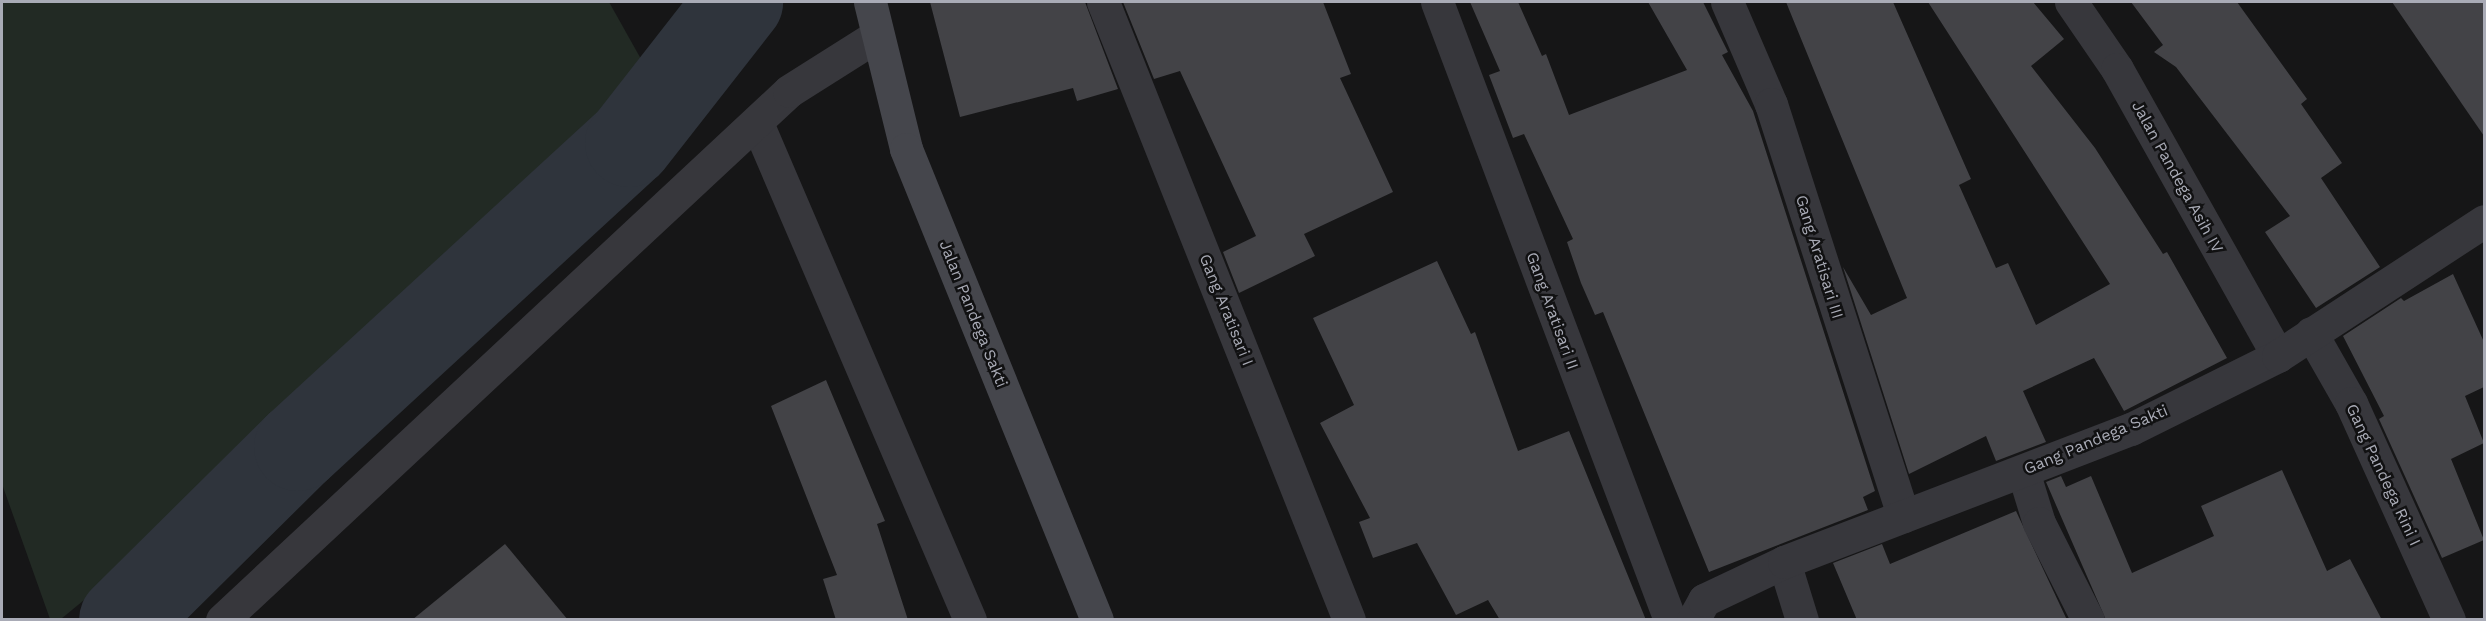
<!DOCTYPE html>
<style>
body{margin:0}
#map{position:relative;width:2486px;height:621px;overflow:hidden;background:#161617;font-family:"Work Sans",sans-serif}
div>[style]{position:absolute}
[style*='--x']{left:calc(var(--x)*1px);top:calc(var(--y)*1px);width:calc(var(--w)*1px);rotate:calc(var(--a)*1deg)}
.green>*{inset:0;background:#222a24}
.river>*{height:88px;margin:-44px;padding:0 44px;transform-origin:44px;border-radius:44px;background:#2f343c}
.building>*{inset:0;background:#434347}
.street>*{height:33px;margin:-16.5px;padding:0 16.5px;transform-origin:16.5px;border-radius:16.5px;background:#37373c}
.secondary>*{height:33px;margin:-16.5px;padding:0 16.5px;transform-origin:16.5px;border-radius:16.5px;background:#45464c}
span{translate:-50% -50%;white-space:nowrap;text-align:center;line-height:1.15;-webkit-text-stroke:5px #111112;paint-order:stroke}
.street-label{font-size:16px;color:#a9abb6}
.frame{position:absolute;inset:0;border:3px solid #a9abb6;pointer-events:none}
</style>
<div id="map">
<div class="green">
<div style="clip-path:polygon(2px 2px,609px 2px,673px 116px,61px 619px,50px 619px,2px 484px)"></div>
</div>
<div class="river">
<div style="--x:123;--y:620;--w:246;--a:-44.7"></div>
<div style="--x:298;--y:447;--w:449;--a:-42.6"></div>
<div style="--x:629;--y:143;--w:179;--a:-52"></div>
</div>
<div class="building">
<div style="clip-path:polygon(930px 2px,1085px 2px,1118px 89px,1077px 101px,1073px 88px,960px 117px)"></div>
<div style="clip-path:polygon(1123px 2px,1323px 2px,1351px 74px,1340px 78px,1393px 192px,1304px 234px,1315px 256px,1239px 293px,1223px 252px,1256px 236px,1180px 71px,1154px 79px)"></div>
<div style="clip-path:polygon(1470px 2px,1518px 2px,1542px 56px,1546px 54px,1569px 115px,1687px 70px,1648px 2px,1703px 2px,1728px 52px,1722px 55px,1753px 111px,1875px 491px,1863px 497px,1868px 510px,1709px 572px,1603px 312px,1595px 315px,1581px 283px,1567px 242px,1573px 239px,1524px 134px,1513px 138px,1489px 75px,1500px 71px)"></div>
<div style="clip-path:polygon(1786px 2px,1893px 2px,1971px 179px,1959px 185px,1996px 268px,2008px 263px,2036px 325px,2110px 284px,1928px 2px,2033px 2px,2064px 39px,2031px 66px,2095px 148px,2163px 254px,2167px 252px,2227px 358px,2124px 411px,2094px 358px,2023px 391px,2046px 442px,1996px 461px,1986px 436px,1909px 474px,1843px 267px,1871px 315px,1907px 298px)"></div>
<div style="clip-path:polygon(2131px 2px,2237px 2px,2307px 99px,2301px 104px,2342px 163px,2321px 178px,2380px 267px,2316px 308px,2265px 232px,2290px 216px,2176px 67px,2154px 52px,2163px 45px)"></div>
<div style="clip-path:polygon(2392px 2px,2484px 2px,2484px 136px)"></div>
<div style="clip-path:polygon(1437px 261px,1471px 334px,1475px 332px,1518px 451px,1569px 431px,1646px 620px,1500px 620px,1488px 600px,1456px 615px,1417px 543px,1373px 558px,1359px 522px,1370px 518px,1320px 423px,1354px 405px,1313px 318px)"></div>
<div style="clip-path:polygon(2453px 274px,2484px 342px,2484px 387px,2465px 396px,2484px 443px,2451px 459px,2484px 540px,2442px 558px,2379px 419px,2384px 416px,2343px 336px,2401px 298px,2404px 301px)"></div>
<div style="clip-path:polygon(826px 380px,885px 521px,877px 524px,908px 620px,836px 620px,823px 579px,837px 575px,771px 406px)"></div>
<div style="clip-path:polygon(2282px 470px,2327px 571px,2350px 559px,2382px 620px,2106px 620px,2046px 482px,2061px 476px,2066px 487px,2091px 476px,2132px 573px,2214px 536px,2201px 506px)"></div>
<div style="clip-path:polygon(2016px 511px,2067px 620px,1857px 620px,1833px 563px,1882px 544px,1890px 564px)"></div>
<div style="clip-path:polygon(505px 544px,568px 620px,412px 620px)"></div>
</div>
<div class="street">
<div style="--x:1103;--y:2;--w:665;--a:68.29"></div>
<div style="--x:1437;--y:2;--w:660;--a:69.34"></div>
<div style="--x:1727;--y:2;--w:111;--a:66.7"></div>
<div style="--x:1771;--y:104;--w:433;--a:72.2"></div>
<div style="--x:2071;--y:2;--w:81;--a:55.5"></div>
<div style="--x:2117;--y:69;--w:329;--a:60.7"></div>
<div style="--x:757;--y:123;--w:541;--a:66.8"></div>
<div style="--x:2311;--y:333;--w:81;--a:60.3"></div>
<div style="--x:2351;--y:403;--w:238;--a:65.7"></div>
<div style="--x:2023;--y:471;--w:54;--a:72.9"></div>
<div style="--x:2039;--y:523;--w:109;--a:63.2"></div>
<div style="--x:1784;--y:562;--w:61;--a:72.8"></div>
<div style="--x:222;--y:620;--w:775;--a:-43.01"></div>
<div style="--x:789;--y:91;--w:103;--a:-32.3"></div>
<div style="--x:1693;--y:620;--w:23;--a:-61"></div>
<div style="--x:1704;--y:600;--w:89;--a:-25.4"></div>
<div style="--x:1784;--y:562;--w:372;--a:-21"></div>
<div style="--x:2131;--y:429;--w:164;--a:-26.4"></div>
<div style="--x:2278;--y:356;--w:246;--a:-33.2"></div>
</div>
<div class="secondary">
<div style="--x:870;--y:2;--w:151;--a:76.2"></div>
<div style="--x:906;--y:149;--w:508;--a:67.93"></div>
</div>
<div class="street-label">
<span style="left:2177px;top:177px;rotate:61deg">Jalan Pandega Asih IV</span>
<span style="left:1819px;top:257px;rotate:73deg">Gang Aratisari III</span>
<span style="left:1226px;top:310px;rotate:68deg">Gang Aratisari I</span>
<span style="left:1552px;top:311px;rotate:70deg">Gang Aratisari II</span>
<span style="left:973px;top:314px;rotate:68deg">Jalan Pandega Sakti</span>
<span style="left:2096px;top:440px;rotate:-23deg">Gang Pandega Sakti</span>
<span style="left:2383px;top:475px;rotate:65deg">Gang Pandega Rini I</span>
</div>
<div class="frame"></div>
</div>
